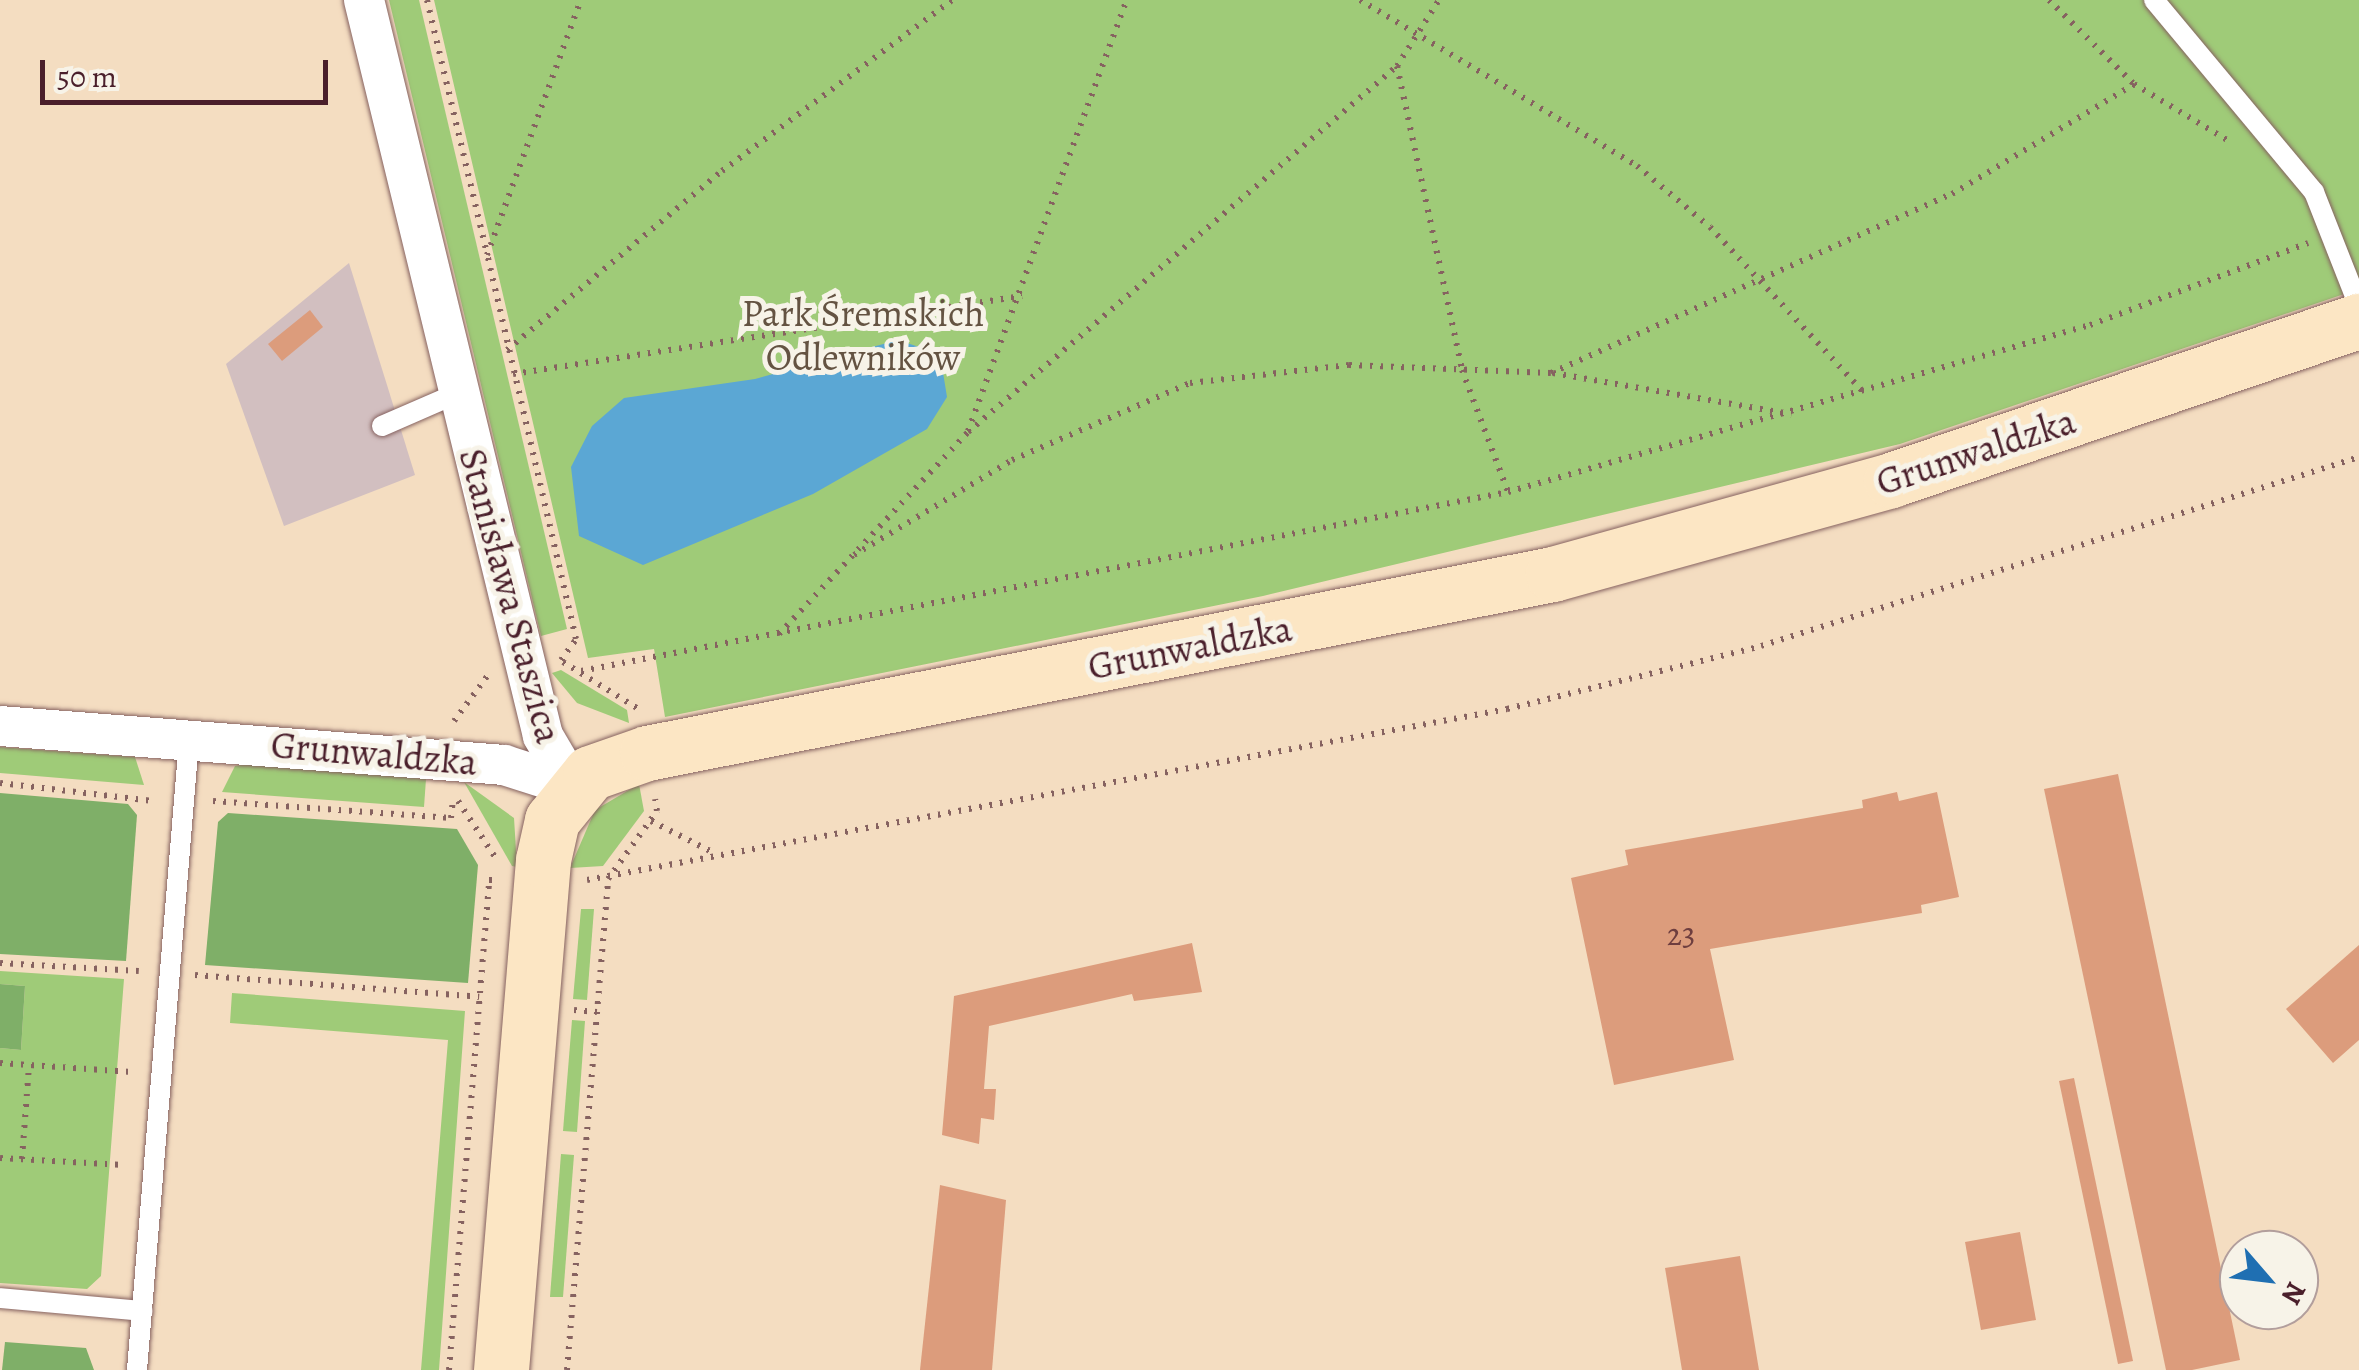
<!DOCTYPE html>
<meta charset="utf-8">
<style>
body{margin:0}
#map{position:relative;width:2359px;height:1370px;overflow:hidden;background:#f4ddc1;font-family:Alegreya,serif}
div>[style]{position:absolute}
[style*='--x']{left:calc(var(--x)*1px);top:calc(var(--y)*1px);width:calc(var(--w)*1px);rotate:calc(var(--a)*1deg)}
.industrial>*{inset:0;background:#d2bfc0}
.green>*{inset:0;background:#9fcb78}
.forest>*{inset:0;background:#7faf68}
.water>*{inset:0;background:#5ba7d4}
.building>*{inset:0;background:#dc9c7c}
.path>*{height:6px;margin-top:-3px;transform-origin:0;background:repeating-linear-gradient(90deg,#866260 0 2.5px,transparent 0 10.5px)}
.roads{filter:drop-shadow(0 0 2px #866260) drop-shadow(0 0 2px #866260)}
.service>*{height:20px;margin:-10px;padding:0 10px;transform-origin:10px;border-radius:10px;background:#fff}
.minor>*{height:40px;margin:-20px;padding:0 20px;transform-origin:20px;border-radius:20px;background:#fff}
.secondary>*{height:55px;margin:-27.5px;padding:0 27.5px;transform-origin:27.5px;border-radius:27.5px;background:#fce6c4}
span{translate:-50% -50%;white-space:nowrap;text-align:center;line-height:1.15;-webkit-text-stroke:10px #f7f3e8;paint-order:stroke}
.number-label{font-size:32px;color:#6e3e3f}
.number-label span{-webkit-text-stroke-width:0}
.park-label{font-size:38px;color:#645342}
.street-label{font-size:38px;color:#4a1f2b}
.north{position:absolute;left:2219px;top:1230px;width:100px;height:100px;box-sizing:border-box;background:#f7f3e8;border:2px solid #b29e9c;border-radius:50%;rotate:118deg;font-size:28px;font-weight:700;line-height:40px;text-align:center;color:#4a1f2b}
.north::after{content:'';display:block;margin:auto;width:35px;height:45px;background:#1f6fb2;clip-path:polygon(50% 0,100% 100%,50% 72%,0 100%)}
.scale{position:absolute;left:40px;top:60px;width:288px;height:45px;box-sizing:border-box;border:5px solid #4a1f2b;border-top:0;padding-left:12px;font-size:30px;line-height:35px;white-space:nowrap;color:#4a1f2b;-webkit-text-stroke:8px #f7f3e8;paint-order:stroke}
</style>
<div id="map">
<div class="industrial">
<div style="clip-path:polygon(349px 263px,415px 475px,284px 526px,226px 364px)"></div>
</div>
<div class="green">
<div style="clip-path:polygon(389px 0,419px 0,567px 629px,541px 636px)"></div>
<div style="clip-path:polygon(434px 0,2359px 0,2359px 289px,1900px 444px,1263px 596px,665px 717px,654px 649px,588px 658px)"></div>
<div style="clip-path:polygon(561px 670px,627px 710px,629px 723px,577px 703px,552px 673px)"></div>
<div style="clip-path:polygon(0 747px,135px 757px,144px 785px,0 773px)"></div>
<div style="clip-path:polygon(246px 764px,426px 779px,424px 807px,222px 792px,235px 766px)"></div>
<div style="clip-path:polygon(464px 782px,514px 818px,517px 867px,512px 866px)"></div>
<div style="clip-path:polygon(639px 784px,644px 811px,603px 866px,570px 868px,595px 810px)"></div>
<div style="clip-path:polygon(581px 909px,594px 909px,587px 1000px,573px 999px)"></div>
<div style="clip-path:polygon(0 971px,124px 979px,101px 1276px,87px 1289px,0 1283px,0 1048px,21px 1050px,25px 986px,0 984px)"></div>
<div style="clip-path:polygon(232px 993px,465px 1011px,439px 1370px,421px 1370px,448px 1040px,230px 1023px)"></div>
<div style="clip-path:polygon(572px 1020px,585px 1021px,577px 1132px,563px 1131px)"></div>
<div style="clip-path:polygon(561px 1154px,574px 1155px,563px 1297px,550px 1297px)"></div>
</div>
<div class="forest">
<div style="clip-path:polygon(0 793px,128px 804px,137px 815px,126px 961px,0 954px)"></div>
<div style="clip-path:polygon(228px 813px,457px 829px,478px 865px,468px 983px,205px 965px,218px 822px)"></div>
<div style="clip-path:polygon(0 984px,25px 986px,21px 1050px,0 1048px)"></div>
<div style="clip-path:polygon(5px 1342px,86px 1348px,94px 1370px,2px 1370px)"></div>
</div>
<div class="water">
<div style="clip-path:polygon(898px 340px,940px 354px,947px 397px,927px 429px,813px 494px,643px 565px,579px 536px,571px 467px,592px 426px,624px 398px,755px 379px)"></div>
</div>
<div class="building">
<div style="clip-path:polygon(310px 310px,323px 327px,282px 361px,268px 344px)"></div>
<div style="clip-path:polygon(2118px 774px,2240px 1360px,2192px 1370px,2166px 1370px,2044px 789px)"></div>
<div style="clip-path:polygon(1897px 792px,1899px 801px,1937px 792px,1959px 897px,1921px 905px,1922px 913px,1710px 949px,1734px 1060px,1614px 1085px,1571px 878px,1628px 865px,1625px 850px,1863px 808px,1862px 800px)"></div>
<div style="clip-path:polygon(1192px 943px,1202px 992px,1134px 1001px,1132px 994px,989px 1026px,984px 1089px,996px 1089px,994px 1120px,981px 1118px,979px 1144px,942px 1135px,954px 996px)"></div>
<div style="clip-path:polygon(2359px 945px,2359px 1040px,2333px 1063px,2286px 1009px)"></div>
<div style="clip-path:polygon(2074px 1078px,2133px 1361px,2118px 1364px,2059px 1081px)"></div>
<div style="clip-path:polygon(940px 1185px,1006px 1200px,992px 1370px,920px 1370px)"></div>
<div style="clip-path:polygon(2020px 1232px,2036px 1320px,1981px 1330px,1965px 1242px)"></div>
<div style="clip-path:polygon(1740px 1256px,1759px 1370px,1682px 1370px,1665px 1268px)"></div>
</div>
<div class="path">
<div style="--x:427;--y:0;--w:261;--a:76.7"></div>
<div style="--x:1360;--y:0;--w:323;--a:30.9"></div>
<div style="--x:1637;--y:166;--w:95;--a:39.9"></div>
<div style="--x:1710;--y:227;--w:229;--a:47.1"></div>
<div style="--x:2049;--y:0;--w:120;--a:44.7"></div>
<div style="--x:2134;--y:84;--w:114;--a:31"></div>
<div style="--x:1397;--y:66;--w:311;--a:77.9"></div>
<div style="--x:1462;--y:370;--w:130;--a:69.3"></div>
<div style="--x:507;--y:350;--w:280;--a:-39.8"></div>
<div style="--x:722;--y:171;--w:287;--a:-36.6"></div>
<div style="--x:1553;--y:373;--w:242;--a:9.8"></div>
<div style="--x:513;--y:374;--w:515;--a:-8.71"></div>
<div style="--x:968;--y:431;--w:459;--a:-69.8"></div>
<div style="--x:854;--y:555;--w:184;--a:-31"></div>
<div style="--x:1012;--y:460;--w:194;--a:-23.4"></div>
<div style="--x:1190;--y:383;--w:160;--a:-6.5"></div>
<div style="--x:1349;--y:365;--w:202;--a:2.3"></div>
<div style="--x:1551;--y:373;--w:439;--a:-24.1"></div>
<div style="--x:1952;--y:194;--w:213;--a:-31.1"></div>
<div style="--x:779;--y:634;--w:277;--a:-46.9"></div>
<div style="--x:968;--y:432;--w:564;--a:-40.47"></div>
<div style="--x:1397;--y:66;--w:78;--a:-57.5"></div>
<div style="--x:561;--y:660;--w:26;--a:-54"></div>
<div style="--x:576;--y:639;--w:394;--a:-103"></div>
<div style="--x:487;--y:255;--w:272;--a:-69.8"></div>
<div style="--x:563;--y:662;--w:87;--a:31.9"></div>
<div style="--x:581;--y:671;--w:944;--a:-10.93"></div>
<div style="--x:1508;--y:492;--w:605;--a:-16.01"></div>
<div style="--x:2090;--y:325;--w:233;--a:-20.6"></div>
<div style="--x:454;--y:721;--w:57;--a:-53.5"></div>
<div style="--x:0;--y:783;--w:154;--a:6.7"></div>
<div style="--x:213;--y:801;--w:239;--a:4.1"></div>
<div style="--x:451;--y:818;--w:19;--a:-84"></div>
<div style="--x:458;--y:801;--w:67;--a:56.5"></div>
<div style="--x:651;--y:821;--w:73;--a:26.9"></div>
<div style="--x:587;--y:880;--w:936;--a:-10.53"></div>
<div style="--x:1507;--y:709;--w:262;--a:-13.9"></div>
<div style="--x:1761;--y:646;--w:627;--a:-17.54"></div>
<div style="--x:0;--y:963;--w:139;--a:3.3"></div>
<div style="--x:195;--y:975;--w:285;--a:4.4"></div>
<div style="--x:574;--y:1010;--w:23;--a:5"></div>
<div style="--x:0;--y:1063;--w:132;--a:3.9"></div>
<div style="--x:0;--y:1158;--w:124;--a:3.2"></div>
<div style="--x:22;--y:1159;--w:94;--a:-85.7"></div>
<div style="--x:449;--y:1370;--w:492;--a:-85.3"></div>
<div style="--x:489;--y:880;--w:7;--a:0"></div>
<div style="--x:567;--y:1370;--w:493;--a:-85.2"></div>
<div style="--x:608;--y:879;--w:84;--a:-54.2"></div>
<div style="--x:657;--y:811;--w:12;--a:-99"></div>
</div>
<div class="roads">
<div class="service">
<div style="--x:2154;--y:0;--w:250;--a:50.2"></div>
<div style="--x:2314;--y:192;--w:123;--a:68.5"></div>
<div style="--x:382;--y:426;--w:83;--a:-23.5"></div>
<div style="--x:0;--y:1298;--w:143;--a:5.2"></div>
<div style="--x:137;--y:1370;--w:632;--a:-85.28"></div>
</div>
<div class="minor">
<div style="--x:364;--y:0;--w:757;--a:76.33"></div>
<div style="--x:543;--y:736;--w:59;--a:59.5"></div>
<div style="--x:0;--y:726;--w:506;--a:4.42"></div>
<div style="--x:504;--y:765;--w:72;--a:17.7"></div>
</div>
<div class="secondary">
<div style="--x:501;--y:1370;--w:512;--a:-85.29"></div>
<div style="--x:543;--y:860;--w:41;--a:-77.3"></div>
<div style="--x:552;--y:820;--w:60;--a:-51"></div>
<div style="--x:590;--y:773;--w:60;--a:-19.3"></div>
<div style="--x:647;--y:753;--w:924;--a:-11.18"></div>
<div style="--x:1553;--y:574;--w:351;--a:-15.5"></div>
<div style="--x:1891;--y:480;--w:494;--a:-18.8"></div>
</div>
</div>
<div class="number-label">
<span style="left:1681px;top:934px">23</span>
</div>
<div class="park-label">
<span style="left:863px;top:336px">Park Śremskich<br>Odlewników</span>
</div>
<div class="street-label">
<span style="left:1976px;top:452px;rotate:-18deg">Grunwaldzka</span>
<span style="left:510px;top:596px;rotate:75deg">Stanisława Staszica</span>
<span style="left:1190px;top:648px;rotate:-11deg">Grunwaldzka</span>
<span style="left:374px;top:754px;rotate:5deg">Grunwaldzka</span>
</div>
<div class="north">N</div>
<div class="scale">50 m</div>
</div>
